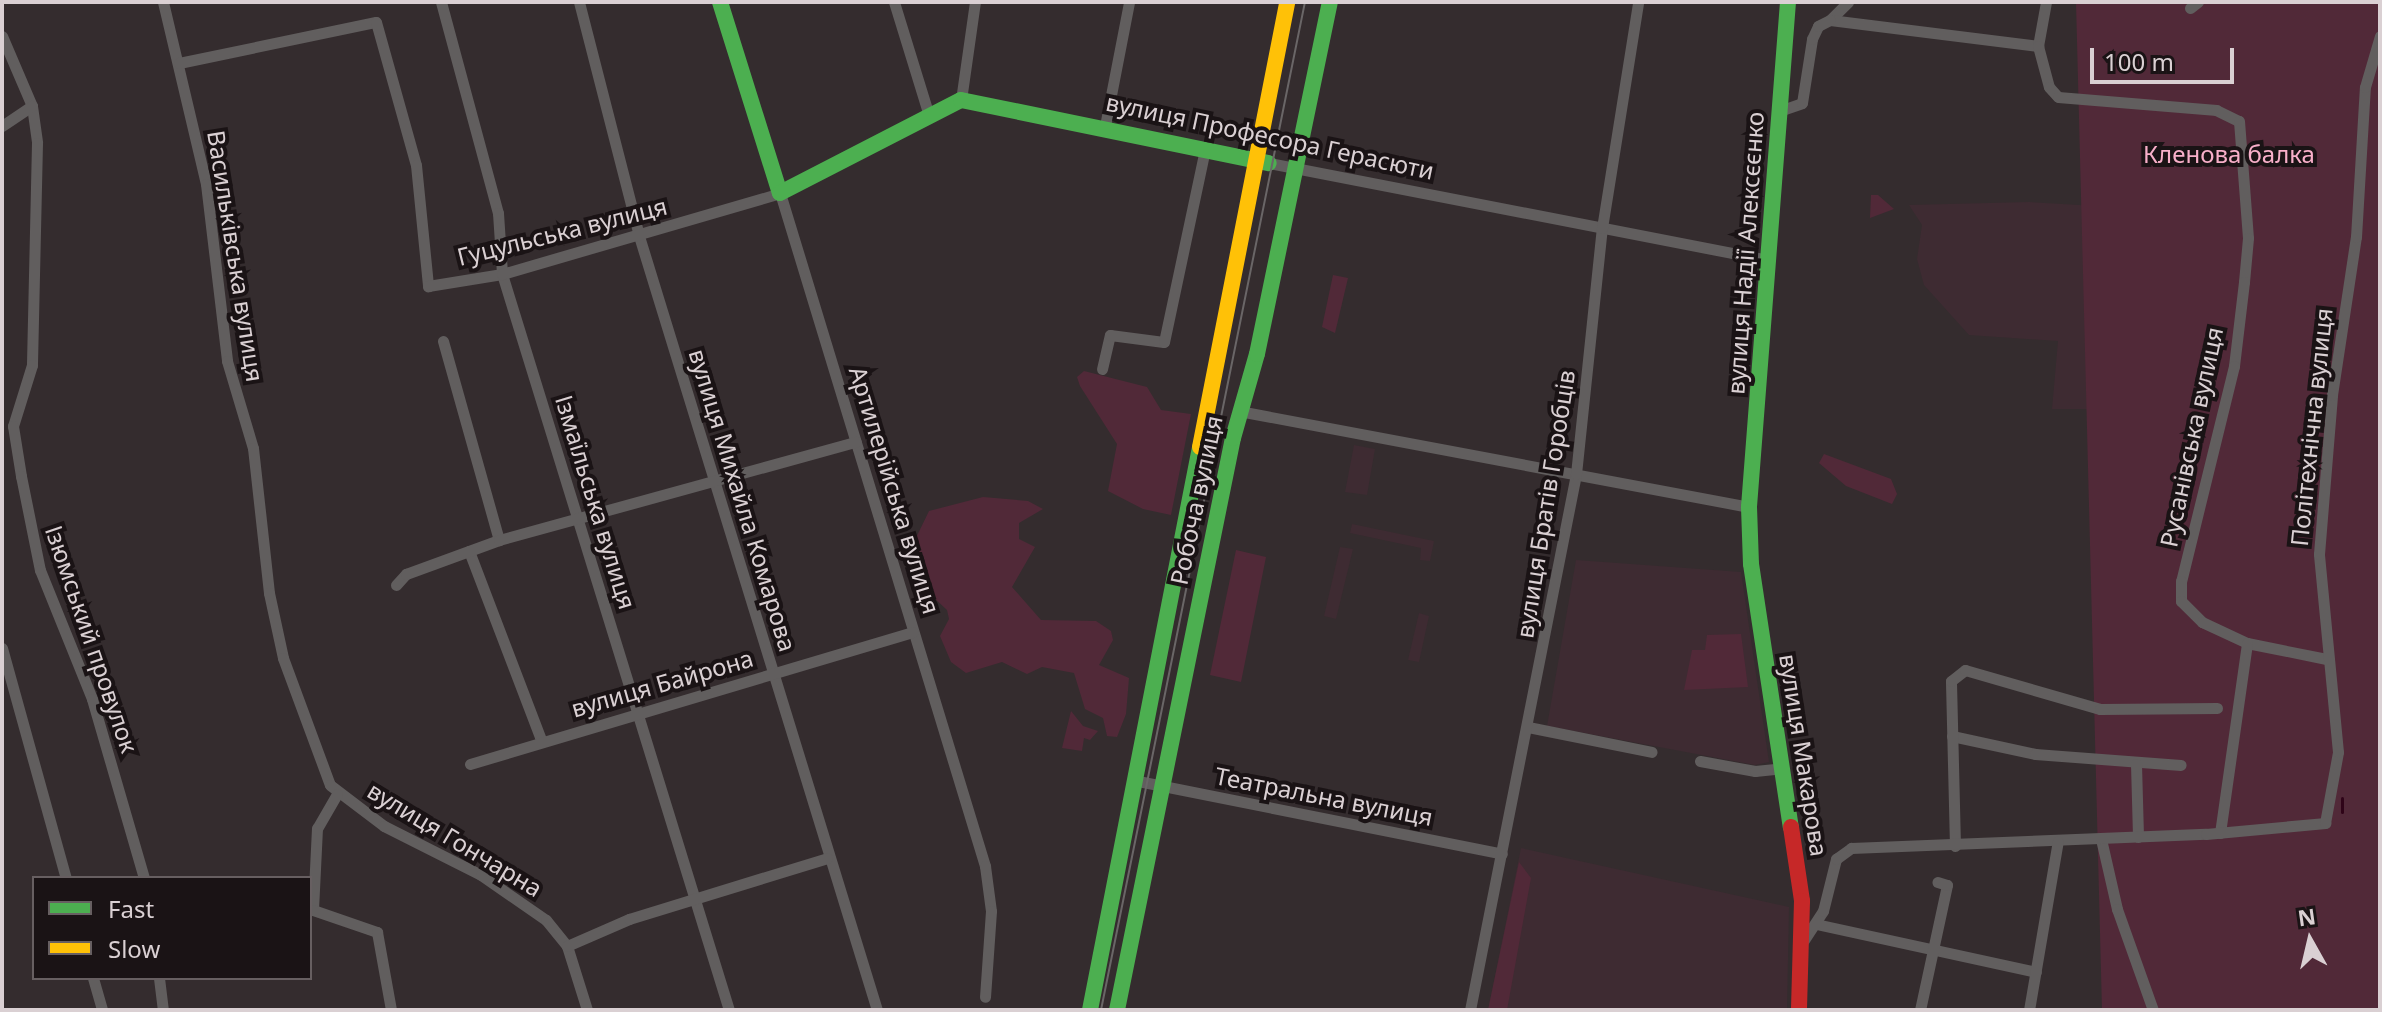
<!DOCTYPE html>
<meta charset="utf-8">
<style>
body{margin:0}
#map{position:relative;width:2382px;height:1012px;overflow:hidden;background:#342c2e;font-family:"Noto Sans",sans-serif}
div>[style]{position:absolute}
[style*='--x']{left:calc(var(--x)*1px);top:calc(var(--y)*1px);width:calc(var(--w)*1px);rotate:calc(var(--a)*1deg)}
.built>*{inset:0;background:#3e2b32}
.green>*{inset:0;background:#512938}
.stream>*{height:3px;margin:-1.5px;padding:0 1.5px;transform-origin:1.5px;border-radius:1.5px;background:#2f0418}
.street>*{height:11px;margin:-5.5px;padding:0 5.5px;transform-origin:5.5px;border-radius:5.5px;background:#615e5e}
.fast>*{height:16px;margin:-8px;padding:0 8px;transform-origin:8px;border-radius:8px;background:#4caf50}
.slow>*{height:16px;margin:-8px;padding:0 8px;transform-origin:8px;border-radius:8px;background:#ffc107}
.jam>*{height:16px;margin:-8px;padding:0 8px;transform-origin:8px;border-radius:8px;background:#c62828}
.tram>*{height:2px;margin:-1px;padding:0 1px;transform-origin:1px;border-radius:1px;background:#6a6667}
span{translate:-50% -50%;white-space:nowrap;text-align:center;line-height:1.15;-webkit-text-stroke:8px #1a1315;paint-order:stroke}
.street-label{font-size:24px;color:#dad0d3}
.park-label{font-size:24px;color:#f8afc9}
.frame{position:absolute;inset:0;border:4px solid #dad0d3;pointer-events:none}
.legend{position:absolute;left:32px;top:876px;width:280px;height:104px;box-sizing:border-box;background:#1a1315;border:2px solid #675f61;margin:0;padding:10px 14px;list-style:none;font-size:24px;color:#dad0d3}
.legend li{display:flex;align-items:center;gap:16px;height:40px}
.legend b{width:40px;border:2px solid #675f61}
.north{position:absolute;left:2270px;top:900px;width:80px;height:80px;-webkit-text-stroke:6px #1a1315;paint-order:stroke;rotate:352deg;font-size:22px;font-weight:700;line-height:32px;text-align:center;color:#dad0d3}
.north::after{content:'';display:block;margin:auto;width:28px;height:36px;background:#dad0d3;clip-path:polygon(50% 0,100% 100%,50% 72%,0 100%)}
.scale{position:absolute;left:2090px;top:48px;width:144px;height:36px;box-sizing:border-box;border:4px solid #dad0d3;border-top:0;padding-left:10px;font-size:24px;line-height:28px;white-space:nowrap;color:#dad0d3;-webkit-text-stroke:6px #1a1315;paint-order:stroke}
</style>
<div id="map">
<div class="built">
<div style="clip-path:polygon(2029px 202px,2148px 209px,2165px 409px,2052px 409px,2058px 341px,1969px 335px,1924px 285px,1917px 259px,1922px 225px,1909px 205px)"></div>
<div style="clip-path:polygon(1354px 445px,1375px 449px,1367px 495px,1345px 492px)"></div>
<div style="clip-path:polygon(1352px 524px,1434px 541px,1430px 561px,1420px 560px,1421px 548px,1350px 533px)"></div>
<div style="clip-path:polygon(1340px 547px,1353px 549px,1336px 619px,1324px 616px)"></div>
<div style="clip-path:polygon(1576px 560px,1741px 572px,1769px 762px,1755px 765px,1547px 726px)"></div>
<div style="clip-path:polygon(1419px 613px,1429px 616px,1419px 662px,1408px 660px)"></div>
<div style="clip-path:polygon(1521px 848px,1789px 907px,1787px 1010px,1488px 1010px)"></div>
</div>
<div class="green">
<div style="clip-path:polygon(2076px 2px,2380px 2px,2380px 1010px,2102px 1010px)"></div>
<div style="clip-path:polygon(1871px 195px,1878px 195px,1894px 209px,1870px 218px)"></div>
<div style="clip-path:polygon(1333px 275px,1348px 278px,1335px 333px,1322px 327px)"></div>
<div style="clip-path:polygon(1084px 371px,1147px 387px,1161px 410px,1191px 414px,1171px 515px,1143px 509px,1108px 491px,1117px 444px,1080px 386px,1077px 377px)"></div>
<div style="clip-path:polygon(1824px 454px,1891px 479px,1897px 494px,1892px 504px,1846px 486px,1819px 463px)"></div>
<div style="clip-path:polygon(983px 497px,1028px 501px,1043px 509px,1019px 523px,1019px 539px,1035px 547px,1012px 587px,1041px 620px,1096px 621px,1111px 631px,1113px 640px,1099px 665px,1129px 678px,1126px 714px,1117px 737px,1107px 736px,1103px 718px,1085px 709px,1074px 673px,1042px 667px,1027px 674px,1002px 662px,966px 673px,951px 662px,940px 636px,949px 619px,947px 610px,918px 583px,912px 546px,929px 511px)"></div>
<div style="clip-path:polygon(1236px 550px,1266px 557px,1241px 682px,1210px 675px)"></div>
<div style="clip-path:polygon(1741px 634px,1748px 687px,1684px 690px,1692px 650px,1705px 650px,1707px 635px)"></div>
<div style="clip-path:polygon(1071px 711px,1083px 726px,1098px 731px,1090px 740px,1084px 738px,1082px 751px,1062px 748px)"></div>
<div style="clip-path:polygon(1519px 862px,1531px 878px,1507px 1010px,1488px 1010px)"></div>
</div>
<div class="stream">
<div style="--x:2342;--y:798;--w:14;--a:90"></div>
</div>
<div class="street">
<div style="--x:163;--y:2;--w:187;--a:76.7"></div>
<div style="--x:206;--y:184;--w:178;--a:83.2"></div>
<div style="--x:227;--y:361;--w:91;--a:73.4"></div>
<div style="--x:253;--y:448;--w:146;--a:83.7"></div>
<div style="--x:269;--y:593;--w:66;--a:77.8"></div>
<div style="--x:283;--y:658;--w:135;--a:69.7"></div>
<div style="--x:330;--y:785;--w:68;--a:37.2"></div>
<div style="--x:384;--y:826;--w:109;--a:26.8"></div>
<div style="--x:481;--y:875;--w:79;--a:34.7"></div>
<div style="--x:546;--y:920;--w:33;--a:51"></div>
<div style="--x:567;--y:946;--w:67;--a:72.6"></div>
<div style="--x:441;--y:2;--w:219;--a:74.9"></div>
<div style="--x:498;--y:213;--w:61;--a:86.2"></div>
<div style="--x:502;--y:274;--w:770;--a:72.86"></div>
<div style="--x:579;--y:2;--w:242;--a:75.6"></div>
<div style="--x:639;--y:236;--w:810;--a:72.91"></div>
<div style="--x:894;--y:2;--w:119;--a:72.9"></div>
<div style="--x:1848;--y:2;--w:25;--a:135"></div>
<div style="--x:1830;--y:20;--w:210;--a:7.1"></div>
<div style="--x:2046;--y:2;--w:45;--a:100.3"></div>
<div style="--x:2038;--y:46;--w:42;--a:75"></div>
<div style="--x:2049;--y:87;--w:13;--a:48"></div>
<div style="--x:2058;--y:97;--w:159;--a:4.7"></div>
<div style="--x:2216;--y:110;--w:25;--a:26"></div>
<div style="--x:2239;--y:121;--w:117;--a:85.6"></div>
<div style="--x:2248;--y:238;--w:44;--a:95.2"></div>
<div style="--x:2244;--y:282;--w:85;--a:96.8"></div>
<div style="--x:2234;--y:366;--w:221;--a:103.8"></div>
<div style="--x:2181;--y:581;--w:20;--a:90"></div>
<div style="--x:2181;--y:601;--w:30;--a:45"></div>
<div style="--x:2202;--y:622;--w:50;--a:25"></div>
<div style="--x:2247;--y:643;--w:81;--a:11.4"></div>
<div style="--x:2190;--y:8;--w:10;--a:-37"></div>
<div style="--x:2;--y:36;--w:76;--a:66.8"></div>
<div style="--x:32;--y:106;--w:37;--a:82"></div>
<div style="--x:37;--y:143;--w:222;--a:91.3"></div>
<div style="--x:32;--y:365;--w:64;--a:107.3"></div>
<div style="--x:13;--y:426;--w:51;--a:80.9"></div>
<div style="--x:21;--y:476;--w:96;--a:78.6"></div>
<div style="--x:40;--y:570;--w:139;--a:68"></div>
<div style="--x:92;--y:699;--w:186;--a:73.8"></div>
<div style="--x:179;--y:63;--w:201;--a:-11.8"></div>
<div style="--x:376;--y:22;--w:148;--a:74.4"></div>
<div style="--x:416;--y:165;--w:122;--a:84.3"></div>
<div style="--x:428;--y:286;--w:75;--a:-9.2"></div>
<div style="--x:502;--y:274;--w:290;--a:-16.2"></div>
<div style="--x:780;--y:193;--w:704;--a:73.06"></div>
<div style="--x:985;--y:866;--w:45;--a:82.4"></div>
<div style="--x:991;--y:911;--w:86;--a:94"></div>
<div style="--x:961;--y:100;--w:99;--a:-81.9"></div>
<div style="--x:1779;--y:111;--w:24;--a:-19"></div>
<div style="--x:1802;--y:103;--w:65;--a:-81.1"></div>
<div style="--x:1812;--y:39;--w:14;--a:-65"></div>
<div style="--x:1818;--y:26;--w:13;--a:-27"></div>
<div style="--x:2;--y:126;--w:36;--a:-34"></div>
<div style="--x:1105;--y:126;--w:126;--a:-79"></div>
<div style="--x:1269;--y:163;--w:508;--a:11"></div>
<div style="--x:443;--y:341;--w:207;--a:74.3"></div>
<div style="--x:1102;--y:369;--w:35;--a:-77"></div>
<div style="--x:1110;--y:335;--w:54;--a:7.4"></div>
<div style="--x:1164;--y:342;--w:197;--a:-78"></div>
<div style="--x:1239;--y:411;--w:519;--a:10.66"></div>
<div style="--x:469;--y:551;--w:202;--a:69.1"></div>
<div style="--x:396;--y:585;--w:15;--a:-48"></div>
<div style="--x:406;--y:574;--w:99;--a:-20.1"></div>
<div style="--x:499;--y:540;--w:370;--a:-15.4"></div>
<div style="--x:2;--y:648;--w:239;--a:74.5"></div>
<div style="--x:1528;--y:727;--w:126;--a:11.4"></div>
<div style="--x:1952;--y:736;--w:85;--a:12.2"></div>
<div style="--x:2035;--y:754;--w:146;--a:4.3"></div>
<div style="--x:1700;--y:761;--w:56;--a:10.3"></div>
<div style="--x:1755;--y:771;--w:27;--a:-6"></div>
<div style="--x:470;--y:764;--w:462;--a:-16.6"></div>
<div style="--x:2136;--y:764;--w:73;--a:88.4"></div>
<div style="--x:1138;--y:781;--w:371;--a:11.3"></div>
<div style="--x:337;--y:794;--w:39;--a:120"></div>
<div style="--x:317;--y:828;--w:82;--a:92.8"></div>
<div style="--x:313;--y:910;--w:68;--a:19"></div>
<div style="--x:377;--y:932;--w:79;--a:79.8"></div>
<div style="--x:2220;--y:833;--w:192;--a:-81.9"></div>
<div style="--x:2101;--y:839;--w:72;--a:77.1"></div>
<div style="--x:2117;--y:909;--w:107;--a:70.4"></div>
<div style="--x:1955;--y:846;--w:165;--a:-91.4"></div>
<div style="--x:1951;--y:681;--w:18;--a:-38"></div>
<div style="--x:1965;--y:670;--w:141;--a:16.1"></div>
<div style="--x:2100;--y:709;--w:117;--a:-0.5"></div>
<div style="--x:1816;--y:924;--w:225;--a:12.3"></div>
<div style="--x:1804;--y:940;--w:35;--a:-57"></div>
<div style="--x:1823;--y:911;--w:54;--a:-76"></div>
<div style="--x:1836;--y:859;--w:19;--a:-36"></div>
<div style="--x:1851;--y:848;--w:355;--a:-2.3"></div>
<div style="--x:2206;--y:834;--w:120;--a:-5.3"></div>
<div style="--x:2325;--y:823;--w:72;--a:-79.6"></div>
<div style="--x:2338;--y:752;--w:199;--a:-95.5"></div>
<div style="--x:2319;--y:554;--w:160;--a:-85.3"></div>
<div style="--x:2332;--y:395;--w:160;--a:-81.4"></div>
<div style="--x:2356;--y:237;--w:150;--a:-86.6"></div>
<div style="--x:2365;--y:87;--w:53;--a:-73.6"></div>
<div style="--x:567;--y:946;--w:68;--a:-23.5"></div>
<div style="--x:629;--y:919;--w:207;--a:-17.1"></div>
<div style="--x:93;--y:978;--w:33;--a:74"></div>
<div style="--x:159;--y:978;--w:32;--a:83"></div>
<div style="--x:1470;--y:1010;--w:546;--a:-78.81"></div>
<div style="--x:1576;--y:474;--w:247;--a:-84"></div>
<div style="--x:1602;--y:228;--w:229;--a:-80.9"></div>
<div style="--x:1920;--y:1010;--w:128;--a:-77.8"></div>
<div style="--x:1947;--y:885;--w:10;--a:-163"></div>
<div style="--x:2029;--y:1010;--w:171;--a:-80.3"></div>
</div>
<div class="fast">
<div style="--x:720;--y:2;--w:200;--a:72.6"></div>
<div style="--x:780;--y:193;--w:203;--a:-27.2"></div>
<div style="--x:961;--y:100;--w:314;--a:11.6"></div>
<div style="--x:1788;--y:2;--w:507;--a:94.42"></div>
<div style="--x:1749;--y:507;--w:57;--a:88"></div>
<div style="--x:1751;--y:564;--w:266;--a:81.4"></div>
<div style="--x:1090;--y:1010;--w:574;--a:-78.94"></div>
<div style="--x:1117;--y:1010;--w:584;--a:-78.54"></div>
<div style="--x:1233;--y:438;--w:87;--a:-74.1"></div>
<div style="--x:1257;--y:354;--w:359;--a:-78.3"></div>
</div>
<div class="slow">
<div style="--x:1200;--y:447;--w:453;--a:-78.9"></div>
</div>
<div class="jam">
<div style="--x:1791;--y:827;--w:75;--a:81.5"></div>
<div style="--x:1802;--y:901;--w:109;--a:91.6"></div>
</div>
<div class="tram">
<div style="--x:1101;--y:1010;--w:1028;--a:-78.56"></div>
</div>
<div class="street-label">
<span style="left:1270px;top:136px;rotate:12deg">вулиця Професора Герасюти</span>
<span style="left:562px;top:231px;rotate:-14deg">Гуцульська вулиця</span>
<span style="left:1745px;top:253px;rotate:-86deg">вулиця Надії Алексєєнко</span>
<span style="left:236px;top:256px;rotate:81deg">Васильківська вулиця</span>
<span style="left:2311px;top:427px;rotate:-84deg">Політехнічна вулиця</span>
<span style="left:2191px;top:437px;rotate:-78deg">Русанівська вулиця</span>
<span style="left:895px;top:490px;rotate:73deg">Артилерійська вулиця</span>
<span style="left:743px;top:500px;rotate:73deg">вулиця Михайла Комарова</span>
<span style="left:1196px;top:500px;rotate:-78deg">Робоча вулиця</span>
<span style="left:596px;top:502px;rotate:73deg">Ізмаїльська вулиця</span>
<span style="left:1545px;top:504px;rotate:-81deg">вулиця Братів Горобців</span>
<span style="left:92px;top:639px;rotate:71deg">Ізюмський провулок</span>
<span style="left:662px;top:683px;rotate:-16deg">вулиця Байрона</span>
<span style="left:1804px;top:755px;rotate:81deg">вулиця Макарова</span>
<span style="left:1324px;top:796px;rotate:11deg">Театральна вулиця</span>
<span style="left:455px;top:839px;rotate:31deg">вулиця Гончарна</span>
</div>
<div class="park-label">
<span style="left:2229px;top:154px">Кленова балка</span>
</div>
<div class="frame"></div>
<ul class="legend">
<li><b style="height:10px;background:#4caf50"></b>Fast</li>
<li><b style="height:10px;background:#ffc107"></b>Slow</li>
</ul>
<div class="north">N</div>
<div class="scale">100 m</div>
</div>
